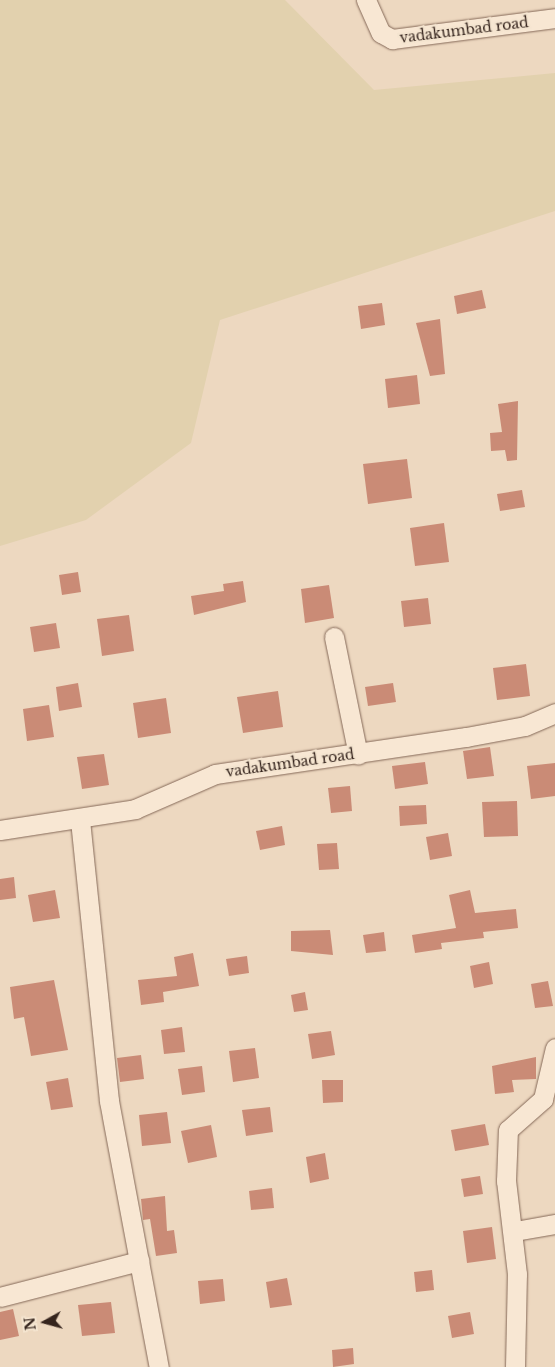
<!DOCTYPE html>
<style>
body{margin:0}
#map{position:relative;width:555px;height:1367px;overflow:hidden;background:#edd8c0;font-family:"Libre Baskerville",serif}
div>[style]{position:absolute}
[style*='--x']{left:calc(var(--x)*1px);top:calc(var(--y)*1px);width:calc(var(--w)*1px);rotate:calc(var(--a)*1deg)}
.farmland>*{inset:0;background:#e2d1ae}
.building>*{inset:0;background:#ca8b76}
.roads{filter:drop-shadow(0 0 1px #856958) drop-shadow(0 0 1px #856958)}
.minor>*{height:19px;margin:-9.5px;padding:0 9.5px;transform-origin:9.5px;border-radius:9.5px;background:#f8e7d3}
span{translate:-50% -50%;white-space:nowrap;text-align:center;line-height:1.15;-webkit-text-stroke:4px #f4e4cf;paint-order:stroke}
.street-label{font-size:14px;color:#35241d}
.north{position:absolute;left:20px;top:1297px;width:50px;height:50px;-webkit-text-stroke:4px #f4e4cf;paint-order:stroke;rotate:263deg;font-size:14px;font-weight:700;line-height:20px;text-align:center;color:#35241d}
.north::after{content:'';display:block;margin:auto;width:18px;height:22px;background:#35241d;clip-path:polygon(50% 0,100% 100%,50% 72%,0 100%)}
</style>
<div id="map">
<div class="farmland">
<div style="clip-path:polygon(0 0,285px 0,374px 90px,555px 73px,555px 211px,220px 320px,191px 443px,86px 520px,0 546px)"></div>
</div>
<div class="building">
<div style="clip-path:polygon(482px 290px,486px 308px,457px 314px,454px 296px)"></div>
<div style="clip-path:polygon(382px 303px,385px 325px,361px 329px,358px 306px)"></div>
<div style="clip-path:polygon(440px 319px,445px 374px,430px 376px,416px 323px)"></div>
<div style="clip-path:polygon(417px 375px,420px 404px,388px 408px,385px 379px)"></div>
<div style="clip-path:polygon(518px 401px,517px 460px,507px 461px,505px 450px,491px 451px,490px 433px,502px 432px,498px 404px)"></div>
<div style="clip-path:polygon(407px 459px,412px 498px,368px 504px,363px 464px)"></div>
<div style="clip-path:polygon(522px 490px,525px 507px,500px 511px,497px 494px)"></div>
<div style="clip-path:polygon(444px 523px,449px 562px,415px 566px,410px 528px)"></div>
<div style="clip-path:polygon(78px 572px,81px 592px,62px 595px,59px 575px)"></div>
<div style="clip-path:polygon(243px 581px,246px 602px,194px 615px,191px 596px,224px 591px,223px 584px)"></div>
<div style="clip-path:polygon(329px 585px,334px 618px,305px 623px,301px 589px)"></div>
<div style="clip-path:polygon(428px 598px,431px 624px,404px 627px,401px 601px)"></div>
<div style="clip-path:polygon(129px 615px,134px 651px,102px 656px,97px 619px)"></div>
<div style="clip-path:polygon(56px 623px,60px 648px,34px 652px,30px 627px)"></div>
<div style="clip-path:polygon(526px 664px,530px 696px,497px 700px,493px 668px)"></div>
<div style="clip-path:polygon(78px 683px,82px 707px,59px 711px,56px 687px)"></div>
<div style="clip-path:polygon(393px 683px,396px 702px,368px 706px,365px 687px)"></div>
<div style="clip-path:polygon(278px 691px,283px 727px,243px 733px,237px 697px)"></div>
<div style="clip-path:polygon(166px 698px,171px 733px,138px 738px,133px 703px)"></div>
<div style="clip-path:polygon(49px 705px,54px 737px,27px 741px,23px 709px)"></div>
<div style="clip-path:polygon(490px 747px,494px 776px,467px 779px,463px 751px)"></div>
<div style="clip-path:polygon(104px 754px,109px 785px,82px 789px,77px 757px)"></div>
<div style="clip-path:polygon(425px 762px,428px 784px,395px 789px,392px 766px)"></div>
<div style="clip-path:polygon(555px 763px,555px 796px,531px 799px,527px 766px)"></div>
<div style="clip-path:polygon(350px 786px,352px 811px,331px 813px,328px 788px)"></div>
<div style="clip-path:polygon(517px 801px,518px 836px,484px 837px,482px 802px)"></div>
<div style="clip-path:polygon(426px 805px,427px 824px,400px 826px,399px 806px)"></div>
<div style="clip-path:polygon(282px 826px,285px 845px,260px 850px,256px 831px)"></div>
<div style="clip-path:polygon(448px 833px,452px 856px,430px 860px,426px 837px)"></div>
<div style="clip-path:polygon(337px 843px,339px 869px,319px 870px,317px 844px)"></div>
<div style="clip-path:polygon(14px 877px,16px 898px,0 900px,0 879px)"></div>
<div style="clip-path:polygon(55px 890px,60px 918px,33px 922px,28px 895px)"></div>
<div style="clip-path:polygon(470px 890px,475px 913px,516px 909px,518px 928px,483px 932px,484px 938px,441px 943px,442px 949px,415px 953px,412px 935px,456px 928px,449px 895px)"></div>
<div style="clip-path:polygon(330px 930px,333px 955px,291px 951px,291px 931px)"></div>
<div style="clip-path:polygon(384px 932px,386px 951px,366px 953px,363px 935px)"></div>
<div style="clip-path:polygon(193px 953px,199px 986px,163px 992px,164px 1002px,141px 1005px,138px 980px,177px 976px,174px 957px)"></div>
<div style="clip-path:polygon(247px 956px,249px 973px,229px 976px,226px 959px)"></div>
<div style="clip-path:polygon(489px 962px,493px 984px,474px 988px,470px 966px)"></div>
<div style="clip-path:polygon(54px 980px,68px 1050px,31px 1056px,24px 1017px,14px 1019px,10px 987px)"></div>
<div style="clip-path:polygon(548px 981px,553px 1006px,535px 1008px,531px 984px)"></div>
<div style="clip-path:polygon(305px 992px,308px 1010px,294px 1012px,291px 995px)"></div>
<div style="clip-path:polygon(182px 1027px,185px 1052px,164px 1054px,161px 1030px)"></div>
<div style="clip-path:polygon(331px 1031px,335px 1055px,312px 1059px,308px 1034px)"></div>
<div style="clip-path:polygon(255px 1048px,259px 1078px,233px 1082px,229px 1051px)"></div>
<div style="clip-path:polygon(141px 1055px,144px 1079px,120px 1082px,117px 1058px)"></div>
<div style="clip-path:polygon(536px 1057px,536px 1079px,512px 1080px,514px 1092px,495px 1094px,492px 1066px)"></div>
<div style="clip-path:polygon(202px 1066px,205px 1092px,182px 1095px,178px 1069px)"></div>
<div style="clip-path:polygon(68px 1078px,73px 1107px,51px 1110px,46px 1082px)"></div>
<div style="clip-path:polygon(322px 1080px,343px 1080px,343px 1102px,323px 1103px)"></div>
<div style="clip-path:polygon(270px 1107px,273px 1132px,246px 1136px,242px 1110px)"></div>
<div style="clip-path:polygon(167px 1112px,171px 1143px,142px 1146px,139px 1115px)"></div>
<div style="clip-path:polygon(485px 1124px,489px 1145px,455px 1151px,451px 1130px)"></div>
<div style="clip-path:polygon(211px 1125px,217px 1157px,188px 1163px,181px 1131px)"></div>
<div style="clip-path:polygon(325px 1153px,329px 1179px,310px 1183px,306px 1157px)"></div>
<div style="clip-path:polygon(480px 1176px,483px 1194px,464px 1197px,461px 1179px)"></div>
<div style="clip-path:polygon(272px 1188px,274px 1208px,251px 1210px,249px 1191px)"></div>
<div style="clip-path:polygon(165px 1196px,167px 1231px,174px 1230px,177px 1253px,156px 1256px,150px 1219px,143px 1220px,141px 1199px)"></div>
<div style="clip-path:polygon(492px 1227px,496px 1259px,467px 1263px,463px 1231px)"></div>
<div style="clip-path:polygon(432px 1270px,434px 1290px,416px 1292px,414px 1272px)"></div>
<div style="clip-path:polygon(287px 1278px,292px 1305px,270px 1308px,266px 1282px)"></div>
<div style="clip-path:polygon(223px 1279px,225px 1301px,200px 1304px,198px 1281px)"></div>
<div style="clip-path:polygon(111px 1302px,115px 1333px,82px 1336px,78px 1305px)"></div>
<div style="clip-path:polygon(13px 1309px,19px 1336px,0 1340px,0 1312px)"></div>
<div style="clip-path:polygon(470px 1312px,474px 1334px,452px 1338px,448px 1316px)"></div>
<div style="clip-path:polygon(353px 1348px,354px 1364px,333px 1367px,332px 1350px)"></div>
</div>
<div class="roads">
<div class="minor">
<div style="--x:366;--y:0;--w:36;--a:66"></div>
<div style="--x:381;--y:33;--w:13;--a:29"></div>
<div style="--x:392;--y:39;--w:164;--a:-7.3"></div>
<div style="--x:334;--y:637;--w:120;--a:78.5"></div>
<div style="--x:80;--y:820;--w:282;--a:84.1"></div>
<div style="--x:109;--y:1101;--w:271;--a:79.4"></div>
<div style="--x:0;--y:830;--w:137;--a:-8.8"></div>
<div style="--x:135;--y:809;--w:87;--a:-23.6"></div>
<div style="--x:215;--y:774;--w:254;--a:-8.4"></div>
<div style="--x:466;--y:737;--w:60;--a:-10.6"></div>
<div style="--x:525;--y:726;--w:33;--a:-23"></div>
<div style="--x:515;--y:1231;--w:41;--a:-9.9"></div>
<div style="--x:0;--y:1297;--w:144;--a:-14.5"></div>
<div style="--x:515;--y:1367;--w:93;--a:-88.8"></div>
<div style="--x:517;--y:1274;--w:94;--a:-96.7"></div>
<div style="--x:506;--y:1181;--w:51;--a:-87.8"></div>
<div style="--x:508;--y:1130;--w:47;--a:-41.5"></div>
<div style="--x:543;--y:1099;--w:52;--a:-76.8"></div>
</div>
</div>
<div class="street-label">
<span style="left:464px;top:30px;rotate:-7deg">vadakumbad road</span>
<span style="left:290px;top:763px;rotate:-8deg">vadakumbad road</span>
</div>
<div class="north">N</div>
</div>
